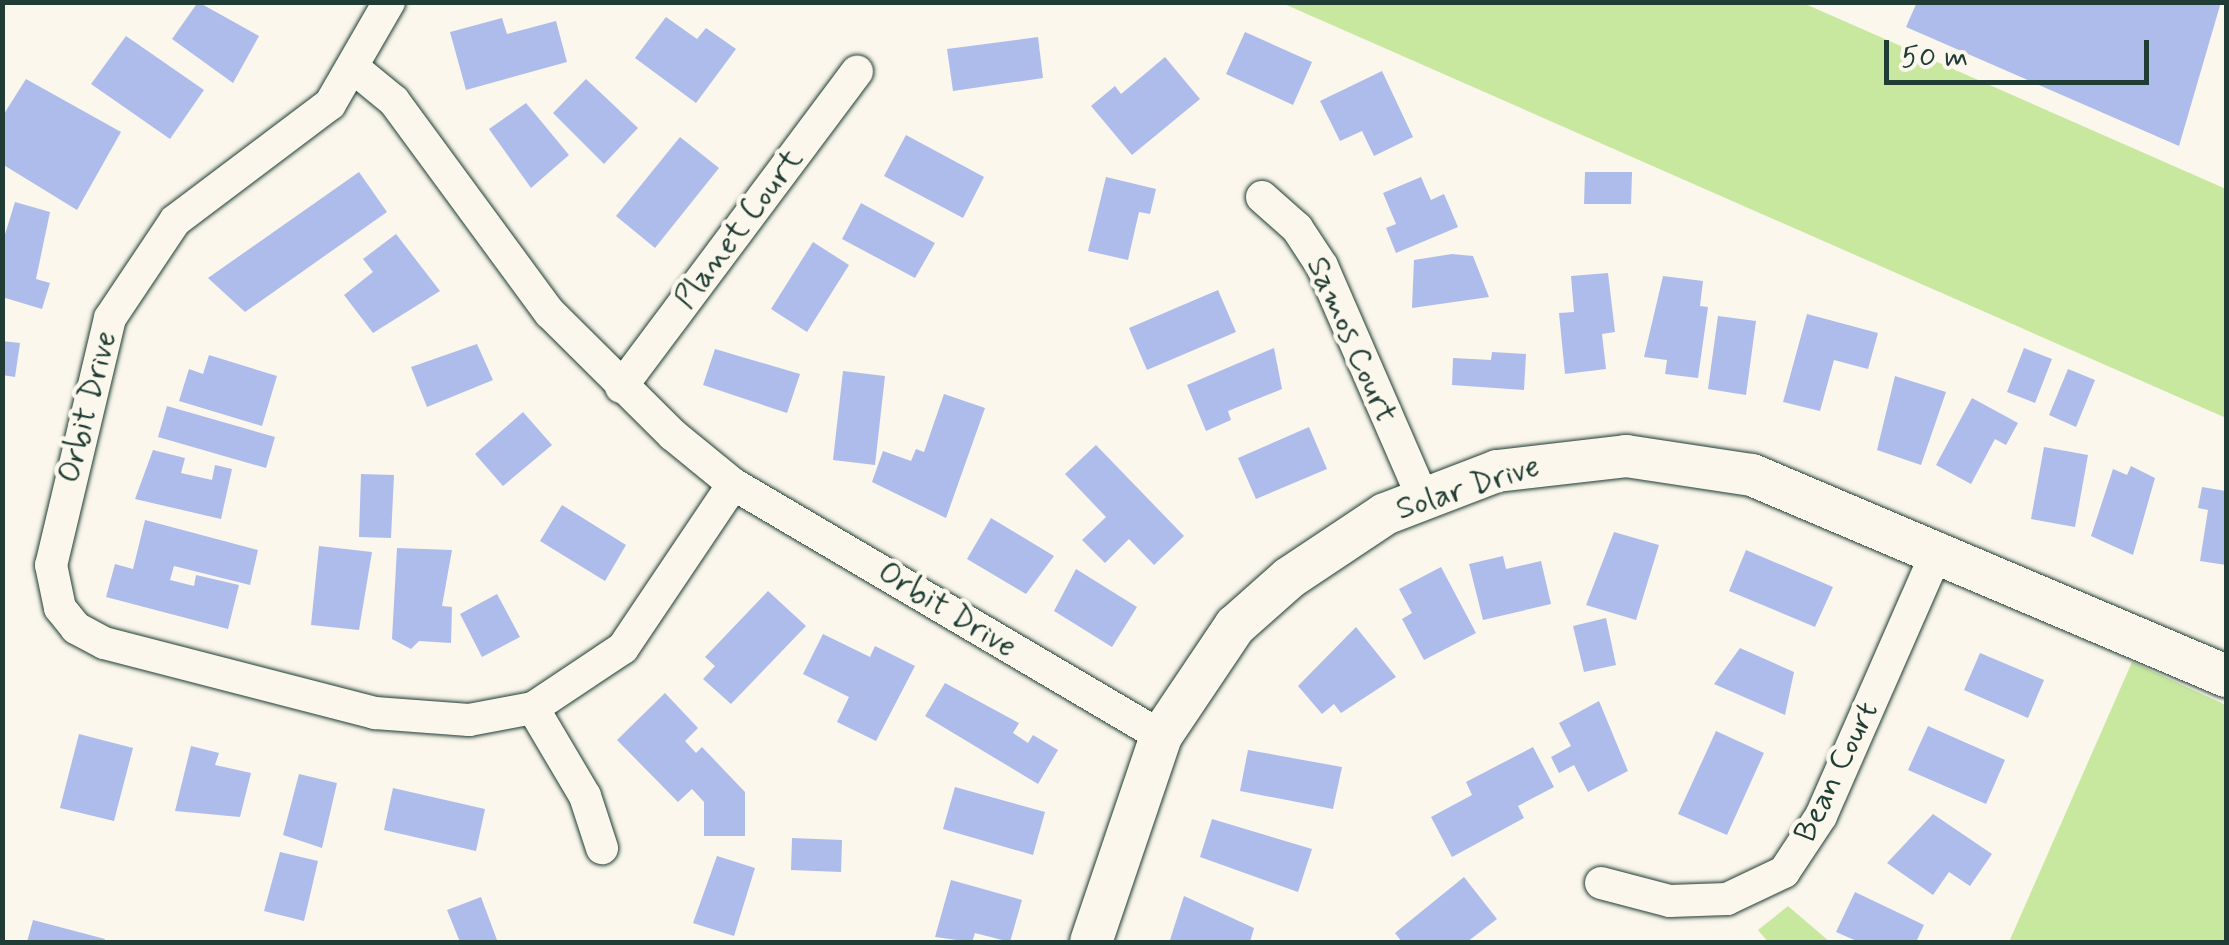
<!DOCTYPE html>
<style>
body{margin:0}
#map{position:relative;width:2229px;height:945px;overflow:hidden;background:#fbf7ec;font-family:Mynerve,sans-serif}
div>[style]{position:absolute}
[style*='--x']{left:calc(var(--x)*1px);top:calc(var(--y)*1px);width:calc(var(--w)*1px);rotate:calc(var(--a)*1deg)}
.green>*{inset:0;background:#c8e8a0}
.building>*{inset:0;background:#aebcec}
.roads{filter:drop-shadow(0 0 2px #1f3d34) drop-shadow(0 0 2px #1f3d34)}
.minor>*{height:32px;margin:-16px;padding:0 16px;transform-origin:16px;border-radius:16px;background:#fbf7ec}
.tertiary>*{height:42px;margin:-21px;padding:0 21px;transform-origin:21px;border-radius:21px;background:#fbf7ec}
span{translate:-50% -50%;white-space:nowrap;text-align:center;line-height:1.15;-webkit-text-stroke:9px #fbf7ec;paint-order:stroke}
.street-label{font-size:32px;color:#1f3d34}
.frame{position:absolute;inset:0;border:5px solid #1f3d34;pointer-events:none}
.scale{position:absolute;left:1884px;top:40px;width:265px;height:45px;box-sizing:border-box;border:5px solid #1f3d34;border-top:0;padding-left:12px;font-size:30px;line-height:35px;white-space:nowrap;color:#1f3d34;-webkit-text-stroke:8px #fbf7ec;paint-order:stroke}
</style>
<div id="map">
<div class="green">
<div style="clip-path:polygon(1282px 3px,1803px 3px,2226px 189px,2226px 418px)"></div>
<div style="clip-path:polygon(2132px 662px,2226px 705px,2226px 942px,2009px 942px)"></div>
<div style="clip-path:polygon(1788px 906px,1830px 942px,1768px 942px,1758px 930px)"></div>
</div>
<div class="building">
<div style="clip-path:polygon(198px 2px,259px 36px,233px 83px,172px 39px)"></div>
<div style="clip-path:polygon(1917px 2px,2221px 2px,2179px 146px,1906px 27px)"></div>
<div style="clip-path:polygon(666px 17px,697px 39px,706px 28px,736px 49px,696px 103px,635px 58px)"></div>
<div style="clip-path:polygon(502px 18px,507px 34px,556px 21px,567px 62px,466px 90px,450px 32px)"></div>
<div style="clip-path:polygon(1245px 32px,1312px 62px,1293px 105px,1226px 74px)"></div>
<div style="clip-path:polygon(126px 36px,204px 90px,170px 139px,91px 84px)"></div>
<div style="clip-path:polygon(1038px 37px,1043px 78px,953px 91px,947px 49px)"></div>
<div style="clip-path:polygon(1165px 57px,1200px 99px,1132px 155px,1091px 106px,1115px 86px,1121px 94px)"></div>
<div style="clip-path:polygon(1382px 71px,1413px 137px,1374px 156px,1362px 131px,1340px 141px,1320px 101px)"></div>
<div style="clip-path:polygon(26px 79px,121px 132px,77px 210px,2px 164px,2px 117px)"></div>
<div style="clip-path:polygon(586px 79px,638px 128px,604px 164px,553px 113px)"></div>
<div style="clip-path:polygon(526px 103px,569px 155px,531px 188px,489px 129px)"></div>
<div style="clip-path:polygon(906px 135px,984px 177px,963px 218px,884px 176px)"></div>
<div style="clip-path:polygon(680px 137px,719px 168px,655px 248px,616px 216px)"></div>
<div style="clip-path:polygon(359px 172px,387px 212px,245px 312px,208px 278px)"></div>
<div style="clip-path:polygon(1585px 172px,1632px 172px,1631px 204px,1584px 204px)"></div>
<div style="clip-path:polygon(1106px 177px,1156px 189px,1150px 214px,1139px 212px,1128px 260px,1088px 251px)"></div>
<div style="clip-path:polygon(1421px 177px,1431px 200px,1444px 194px,1458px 227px,1396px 253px,1386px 228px,1396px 224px,1383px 193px)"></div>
<div style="clip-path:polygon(15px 202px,50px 212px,36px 279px,50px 283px,42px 309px,2px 297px,2px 244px)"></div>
<div style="clip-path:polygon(861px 203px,935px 243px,915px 278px,842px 239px)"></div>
<div style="clip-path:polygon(396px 234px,440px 291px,373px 333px,344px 295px,373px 272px,363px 259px)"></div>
<div style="clip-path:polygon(813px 242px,849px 265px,807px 332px,771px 309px)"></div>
<div style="clip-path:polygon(1452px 254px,1473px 256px,1489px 297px,1412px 308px,1414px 260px)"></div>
<div style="clip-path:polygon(1608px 273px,1615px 332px,1602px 334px,1606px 369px,1565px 374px,1559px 313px,1574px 312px,1571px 276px)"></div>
<div style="clip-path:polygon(1663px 276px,1703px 281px,1700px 306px,1708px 307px,1698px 378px,1665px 374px,1667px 360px,1644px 357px)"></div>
<div style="clip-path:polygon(1218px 290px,1236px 332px,1147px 370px,1129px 328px)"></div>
<div style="clip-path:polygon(1807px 314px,1878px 333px,1868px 369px,1834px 360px,1820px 411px,1783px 402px)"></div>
<div style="clip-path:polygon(1718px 316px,1756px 321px,1746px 395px,1708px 389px)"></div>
<div style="clip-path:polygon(2px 341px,20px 343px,15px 377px,2px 375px)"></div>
<div style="clip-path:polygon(477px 344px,493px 380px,427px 407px,411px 367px)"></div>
<div style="clip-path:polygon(1274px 348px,1282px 389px,1228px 411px,1231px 420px,1206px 431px,1187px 385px)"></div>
<div style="clip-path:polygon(2024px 348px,2052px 359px,2035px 403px,2007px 392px)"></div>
<div style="clip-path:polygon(715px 349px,800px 374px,787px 413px,703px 385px)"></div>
<div style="clip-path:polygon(1492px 352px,1526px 354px,1524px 390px,1452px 385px,1453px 358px,1491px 360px)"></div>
<div style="clip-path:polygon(209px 355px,277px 376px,262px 426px,179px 401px,189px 369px,203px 374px)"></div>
<div style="clip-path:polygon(2068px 369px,2095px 380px,2076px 427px,2049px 415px)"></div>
<div style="clip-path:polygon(843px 371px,885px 376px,875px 465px,833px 460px)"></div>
<div style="clip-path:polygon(1895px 376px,1946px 392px,1921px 465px,1877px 450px)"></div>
<div style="clip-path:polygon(944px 394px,985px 408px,946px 518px,872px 482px,883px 451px,911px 461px,916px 449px,924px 452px)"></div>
<div style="clip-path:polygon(1972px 398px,2018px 423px,2006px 445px,1995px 439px,1971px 484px,1936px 465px)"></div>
<div style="clip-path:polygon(167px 406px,275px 437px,266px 468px,158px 437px)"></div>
<div style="clip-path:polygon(523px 412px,552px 445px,503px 486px,475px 454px)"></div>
<div style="clip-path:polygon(1309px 427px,1327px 469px,1256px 499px,1238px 458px)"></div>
<div style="clip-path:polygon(1096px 445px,1184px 536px,1154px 565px,1129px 539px,1105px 563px,1082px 540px,1106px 517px,1065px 474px)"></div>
<div style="clip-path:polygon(2044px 447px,2088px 455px,2075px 527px,2031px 519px)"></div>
<div style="clip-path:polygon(153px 450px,185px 458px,181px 473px,212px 480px,215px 465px,232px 469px,221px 519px,135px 499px)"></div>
<div style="clip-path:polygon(2131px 466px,2155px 478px,2133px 555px,2091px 536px,2113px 469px,2127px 475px)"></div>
<div style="clip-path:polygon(361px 474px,394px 475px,391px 538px,359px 537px)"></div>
<div style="clip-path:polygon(2202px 487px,2226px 491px,2226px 565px,2200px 561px,2208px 510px,2198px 508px)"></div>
<div style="clip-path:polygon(562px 505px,626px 545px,605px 581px,540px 541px)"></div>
<div style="clip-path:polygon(991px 518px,1054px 556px,1026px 594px,967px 559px)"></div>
<div style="clip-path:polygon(145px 520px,258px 550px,250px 585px,174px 566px,170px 580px,194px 586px,196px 575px,239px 585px,228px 629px,106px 597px,115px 564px,133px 569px)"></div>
<div style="clip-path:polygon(1614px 532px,1659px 545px,1636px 620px,1586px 605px)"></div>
<div style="clip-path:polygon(319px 546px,372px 552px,359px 630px,311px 625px)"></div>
<div style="clip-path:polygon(397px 548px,452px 550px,442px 606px,452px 607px,451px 643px,419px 641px,411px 649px,392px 639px)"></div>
<div style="clip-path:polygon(1746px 550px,1833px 587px,1815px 627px,1729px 591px)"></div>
<div style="clip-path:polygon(1503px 556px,1506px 569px,1541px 561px,1551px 604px,1483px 620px,1469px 564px)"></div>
<div style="clip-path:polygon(1441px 567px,1476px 633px,1424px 660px,1402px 619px,1412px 613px,1399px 589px)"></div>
<div style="clip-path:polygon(1076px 569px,1137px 607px,1112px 647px,1054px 611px)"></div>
<div style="clip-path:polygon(768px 591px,806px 626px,731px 704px,703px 679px,715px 666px,705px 657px)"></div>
<div style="clip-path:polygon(497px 594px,520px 637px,482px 657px,460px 614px)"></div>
<div style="clip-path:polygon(1606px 618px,1616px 665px,1584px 672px,1573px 626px)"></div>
<div style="clip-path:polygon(1356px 627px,1396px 677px,1341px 713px,1334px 704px,1322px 714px,1298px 686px)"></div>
<div style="clip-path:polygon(823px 634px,870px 657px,875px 646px,915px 666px,876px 741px,837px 722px,849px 697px,803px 674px)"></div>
<div style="clip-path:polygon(1740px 648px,1794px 672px,1785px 715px,1714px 684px)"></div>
<div style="clip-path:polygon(1980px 653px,2044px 680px,2028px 718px,1964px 690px)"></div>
<div style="clip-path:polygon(945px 683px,1019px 723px,1013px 733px,1028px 743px,1033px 735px,1058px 750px,1038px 784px,925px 716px)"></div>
<div style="clip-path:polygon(665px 693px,698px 728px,685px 741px,696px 753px,702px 747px,745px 792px,745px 836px,704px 836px,704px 802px,692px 789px,678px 802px,617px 740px)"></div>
<div style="clip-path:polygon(1599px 701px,1628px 771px,1588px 792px,1574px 765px,1559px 773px,1551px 757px,1571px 746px,1559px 723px)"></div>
<div style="clip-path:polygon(1928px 726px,2005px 760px,1986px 804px,1908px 770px)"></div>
<div style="clip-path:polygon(1716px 731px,1764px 753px,1727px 835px,1678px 814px)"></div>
<div style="clip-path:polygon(79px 734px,133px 748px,114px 821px,60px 808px)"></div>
<div style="clip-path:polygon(191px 746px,219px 753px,215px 765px,251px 773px,240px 817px,175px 811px)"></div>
<div style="clip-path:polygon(1533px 747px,1554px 787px,1518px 806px,1524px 818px,1452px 857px,1431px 817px,1472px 795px,1466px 782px)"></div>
<div style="clip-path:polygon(1248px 750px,1342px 767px,1333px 809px,1240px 791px)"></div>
<div style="clip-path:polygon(299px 774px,337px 783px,322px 848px,283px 835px)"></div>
<div style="clip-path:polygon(955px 787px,1045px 812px,1033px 855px,943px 829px)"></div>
<div style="clip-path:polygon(393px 788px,485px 809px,476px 851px,384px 830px)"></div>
<div style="clip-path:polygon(1933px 814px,1992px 854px,1970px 886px,1949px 872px,1933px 895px,1887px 863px)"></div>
<div style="clip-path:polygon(1212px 819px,1312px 849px,1298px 892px,1200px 857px)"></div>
<div style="clip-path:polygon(792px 838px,842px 840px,841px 872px,791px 870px)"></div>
<div style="clip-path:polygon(280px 852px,318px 861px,304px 921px,264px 911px)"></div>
<div style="clip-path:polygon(717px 856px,755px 868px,734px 936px,693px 923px)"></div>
<div style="clip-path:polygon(1464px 877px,1497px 919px,1467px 942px,1402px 942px,1395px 933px)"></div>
<div style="clip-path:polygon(951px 880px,1022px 900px,1010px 942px,975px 933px,972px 942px,935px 937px)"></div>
<div style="clip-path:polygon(1855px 892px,1924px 925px,1916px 942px,1859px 942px,1836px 932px)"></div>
<div style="clip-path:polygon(1184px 896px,1254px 928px,1250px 942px,1170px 940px)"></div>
<div style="clip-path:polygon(481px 897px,497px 940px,506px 942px,460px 942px,447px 910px)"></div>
<div style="clip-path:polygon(33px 920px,105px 939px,104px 942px,27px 942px)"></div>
</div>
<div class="roads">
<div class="minor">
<div style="--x:389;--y:2;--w:118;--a:120"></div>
<div style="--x:330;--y:104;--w:194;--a:143"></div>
<div style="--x:175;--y:221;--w:117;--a:123.8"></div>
<div style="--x:110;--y:318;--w:254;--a:103.4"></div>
<div style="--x:51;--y:565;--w:44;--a:78.2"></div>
<div style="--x:60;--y:608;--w:26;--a:51"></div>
<div style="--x:76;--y:628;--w:32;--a:28"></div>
<div style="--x:104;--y:643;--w:280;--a:14.5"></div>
<div style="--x:375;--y:713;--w:94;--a:4.3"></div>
<div style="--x:469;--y:720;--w:65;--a:-10.6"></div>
<div style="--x:533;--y:708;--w:108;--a:-33.7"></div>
<div style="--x:623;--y:648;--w:197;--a:-56.1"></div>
<div style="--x:355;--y:69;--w:50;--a:39.4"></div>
<div style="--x:394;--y:101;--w:263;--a:53.7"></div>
<div style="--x:550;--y:313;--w:173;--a:44.8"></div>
<div style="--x:673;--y:435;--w:77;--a:39.2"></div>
<div style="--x:733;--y:484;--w:497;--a:30.5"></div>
<div style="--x:1262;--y:197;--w:47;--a:41.5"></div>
<div style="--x:1297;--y:228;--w:45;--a:56.7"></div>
<div style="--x:1322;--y:266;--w:251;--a:66.5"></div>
<div style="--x:621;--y:387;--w:394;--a:-53.2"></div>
<div style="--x:533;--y:708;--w:102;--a:59.4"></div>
<div style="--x:585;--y:796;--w:55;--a:71.9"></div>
<div style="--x:1601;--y:883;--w:71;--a:14.6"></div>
<div style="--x:1670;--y:901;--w:57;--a:-2"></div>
<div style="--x:1727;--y:899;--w:63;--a:-25.3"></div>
<div style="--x:1784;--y:872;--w:67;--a:-56.5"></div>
<div style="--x:1821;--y:816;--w:292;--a:-66.3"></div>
</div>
<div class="tertiary">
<div style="--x:1091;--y:942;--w:218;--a:-71.2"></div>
<div style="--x:1161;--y:736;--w:133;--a:-56.1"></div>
<div style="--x:1235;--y:626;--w:72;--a:-41.6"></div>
<div style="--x:1289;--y:578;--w:115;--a:-33.7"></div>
<div style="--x:1385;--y:514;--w:120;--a:-21"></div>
<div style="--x:1497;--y:471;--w:130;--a:-6.6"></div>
<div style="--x:1626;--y:456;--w:127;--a:8.6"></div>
<div style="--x:1752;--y:475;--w:515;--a:22.98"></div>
</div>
</div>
<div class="street-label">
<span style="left:739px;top:229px;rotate:-53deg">Planet Court</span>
<span style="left:1351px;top:340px;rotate:66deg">Samos Court</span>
<span style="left:88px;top:407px;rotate:-76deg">Orbit Drive</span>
<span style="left:1468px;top:488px;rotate:-18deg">Solar Drive</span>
<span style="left:947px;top:610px;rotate:31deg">Orbit Drive</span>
<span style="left:1837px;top:772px;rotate:-64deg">Bean Court</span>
</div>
<div class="frame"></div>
<div class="scale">50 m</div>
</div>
